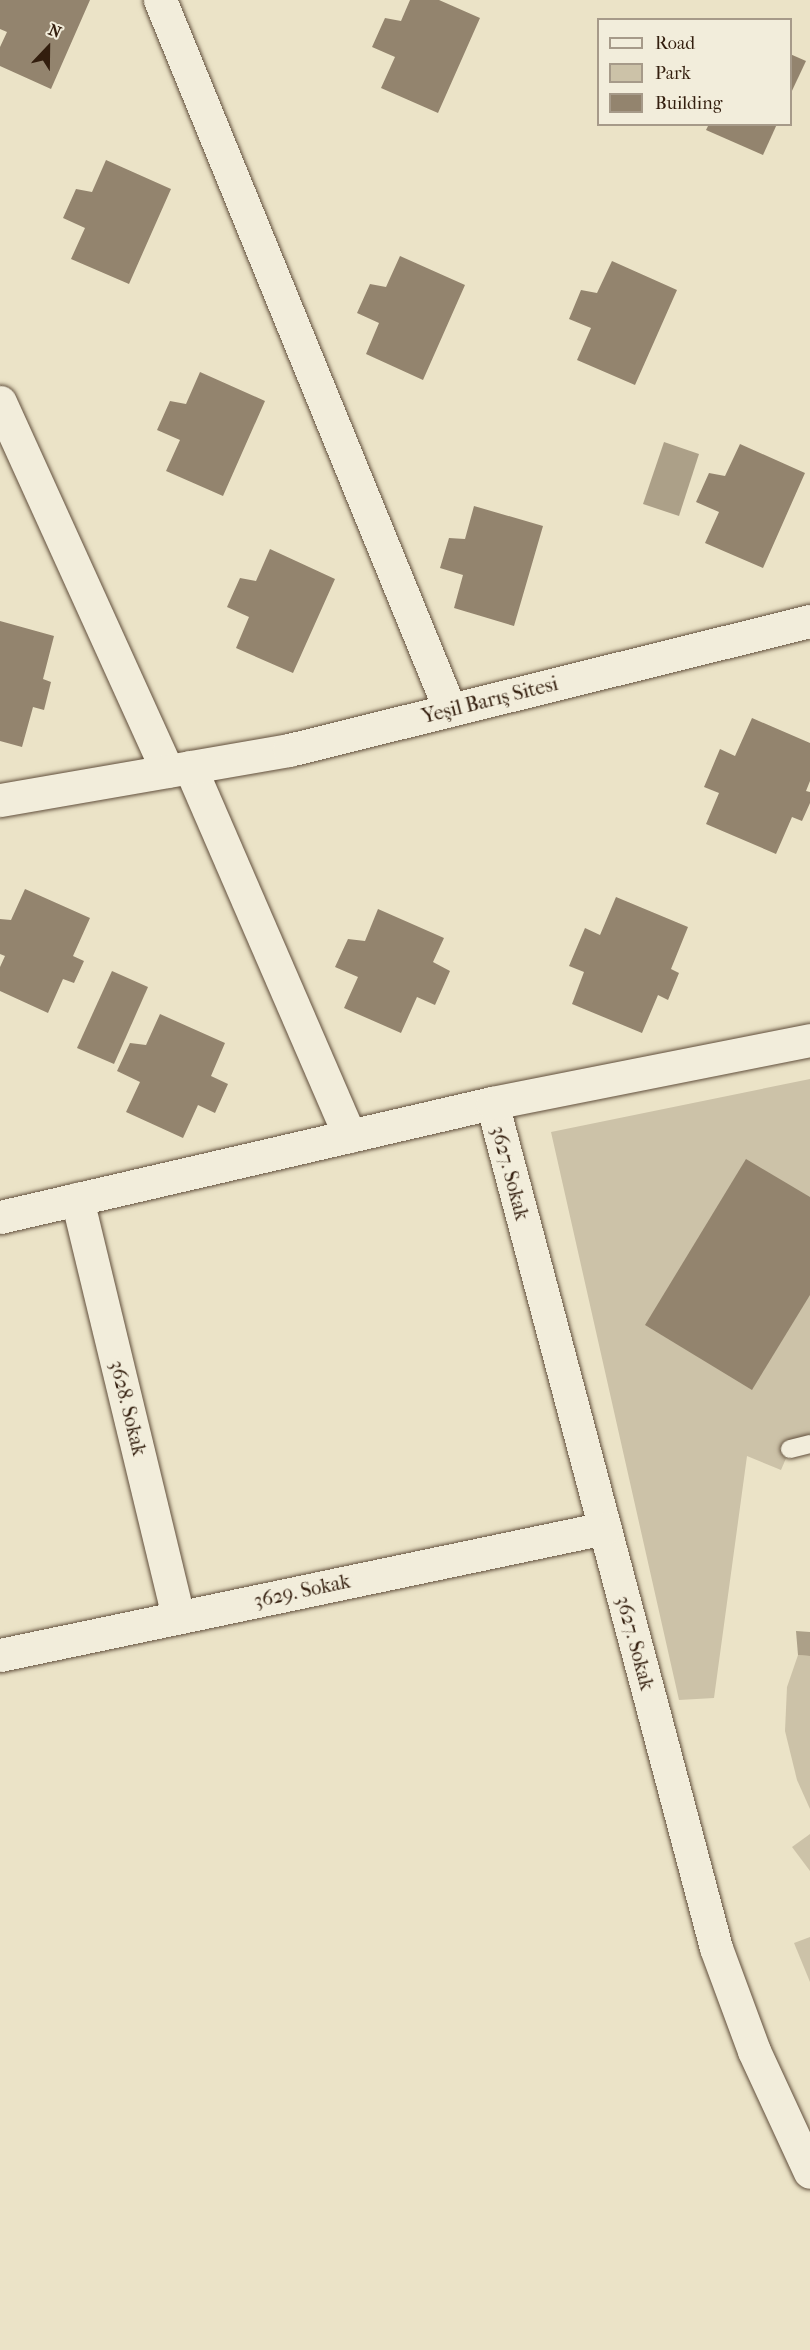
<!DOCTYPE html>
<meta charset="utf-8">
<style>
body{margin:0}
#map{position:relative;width:810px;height:2350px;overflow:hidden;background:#ebe3c7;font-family:"IM FELL French Canon",serif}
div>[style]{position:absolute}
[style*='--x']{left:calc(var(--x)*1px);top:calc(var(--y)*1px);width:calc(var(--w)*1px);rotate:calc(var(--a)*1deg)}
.green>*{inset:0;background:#ccc2a8}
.water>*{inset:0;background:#aca088}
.building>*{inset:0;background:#93846e}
.roads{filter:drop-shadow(0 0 2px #614f3c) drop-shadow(0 0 2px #614f3c)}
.service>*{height:18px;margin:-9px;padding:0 9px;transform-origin:9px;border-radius:9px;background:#f2eddb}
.minor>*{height:33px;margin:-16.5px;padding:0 16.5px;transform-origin:16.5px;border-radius:16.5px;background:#f2eddb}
.tertiary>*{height:33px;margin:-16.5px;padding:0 16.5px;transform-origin:16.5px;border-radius:16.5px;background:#f2eddb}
span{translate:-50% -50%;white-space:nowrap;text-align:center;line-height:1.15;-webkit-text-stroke:5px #f2eddb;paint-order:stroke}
.street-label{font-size:20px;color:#331e0e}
.legend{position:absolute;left:597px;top:18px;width:195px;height:108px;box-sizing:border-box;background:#f2eddb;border:2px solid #a69a89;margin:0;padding:8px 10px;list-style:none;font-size:18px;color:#331e0e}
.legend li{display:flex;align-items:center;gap:12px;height:30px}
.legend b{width:30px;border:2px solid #a69a89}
.north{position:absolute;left:18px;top:18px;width:60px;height:60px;-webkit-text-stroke:4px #f2eddb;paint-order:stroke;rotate:22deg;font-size:16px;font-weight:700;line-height:24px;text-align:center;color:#331e0e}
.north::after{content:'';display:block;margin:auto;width:21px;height:27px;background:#331e0e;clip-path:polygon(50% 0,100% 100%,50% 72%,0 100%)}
</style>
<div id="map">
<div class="green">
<div style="clip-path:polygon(810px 1079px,810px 1444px,790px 1449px,781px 1470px,747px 1456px,714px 1698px,679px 1700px,551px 1132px)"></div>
<div style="clip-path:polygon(798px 1655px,810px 1656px,810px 1809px,797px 1780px,785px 1731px,787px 1687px)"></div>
<div style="clip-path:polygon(810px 1834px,810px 1871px,792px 1847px)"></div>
<div style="clip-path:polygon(810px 1937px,810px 1982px,794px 1943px)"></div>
</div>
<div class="water">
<div style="clip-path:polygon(664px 442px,699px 454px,679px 516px,643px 504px)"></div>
<div style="clip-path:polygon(796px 1631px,810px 1632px,810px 1656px,798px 1655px)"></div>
</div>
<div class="building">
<div style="clip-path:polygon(0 0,90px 0,51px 89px,0 66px,0 47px,7px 32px,0 29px)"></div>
<div style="clip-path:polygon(410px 0,439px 0,480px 18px,438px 113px,381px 88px,395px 57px,372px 47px,385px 18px,401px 21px)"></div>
<div style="clip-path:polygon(790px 54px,806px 61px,790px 95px)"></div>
<div style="clip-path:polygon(709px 124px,777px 124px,763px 155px,706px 130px)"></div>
<div style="clip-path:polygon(106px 160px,171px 189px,129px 284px,71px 259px,85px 228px,63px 218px,76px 189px,92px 192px)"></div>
<div style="clip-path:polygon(400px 256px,465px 285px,423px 380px,366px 354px,379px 323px,357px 313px,370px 284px,386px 287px)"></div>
<div style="clip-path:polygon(612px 261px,677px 290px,635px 385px,577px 360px,591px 328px,569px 319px,581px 290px,597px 293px)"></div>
<div style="clip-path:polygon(200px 372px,265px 401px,223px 496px,166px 471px,180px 440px,157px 430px,170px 401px,186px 404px)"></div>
<div style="clip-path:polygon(740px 444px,805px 473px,763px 568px,705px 543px,719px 512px,696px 502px,709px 473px,725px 476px)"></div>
<div style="clip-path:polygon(474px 506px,543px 526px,514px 626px,454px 608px,463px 575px,440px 568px,449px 538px,465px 539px)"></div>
<div style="clip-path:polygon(270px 549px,335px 579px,293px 673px,236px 648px,249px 617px,227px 607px,240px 578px,256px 581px)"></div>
<div style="clip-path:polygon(0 621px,54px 636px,43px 679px,51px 682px,44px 710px,33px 707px,22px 747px,0 741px)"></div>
<div style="clip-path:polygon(752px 718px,810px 743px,810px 781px,806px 791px,810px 792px,810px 803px,802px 821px,792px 817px,776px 854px,706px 824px,719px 793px,704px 787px,720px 749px,735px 756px)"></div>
<div style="clip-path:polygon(25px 889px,90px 918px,73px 956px,84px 961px,74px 983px,63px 979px,48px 1013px,0 991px,0 967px,5px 956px,0 954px,0 919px,11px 920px)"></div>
<div style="clip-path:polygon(616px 897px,688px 927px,671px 969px,679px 973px,668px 1000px,658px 995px,642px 1033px,572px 1004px,584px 972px,569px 966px,585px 928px,600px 935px)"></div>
<div style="clip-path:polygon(378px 909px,444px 938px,433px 962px,450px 971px,435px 1005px,417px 997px,401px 1033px,344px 1008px,358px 977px,335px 967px,348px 939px,365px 941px)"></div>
<div style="clip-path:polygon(112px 971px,148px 987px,114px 1064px,77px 1048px)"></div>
<div style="clip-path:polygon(160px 1014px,225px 1043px,211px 1076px,228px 1084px,215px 1113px,198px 1105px,183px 1138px,126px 1112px,140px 1082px,117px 1071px,130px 1043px,146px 1045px)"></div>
<div style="clip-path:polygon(746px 1159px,810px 1197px,810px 1295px,752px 1390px,645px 1325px)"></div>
</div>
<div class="roads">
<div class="service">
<div style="--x:790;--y:1449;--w:21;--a:-14"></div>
</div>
<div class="minor">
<div style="--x:160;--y:0;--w:767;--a:67.78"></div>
<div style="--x:0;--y:402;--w:405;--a:65.6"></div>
<div style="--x:190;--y:767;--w:402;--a:66.6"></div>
<div style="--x:0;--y:800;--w:293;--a:-9.8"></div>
<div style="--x:289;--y:750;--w:537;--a:-13.91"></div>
<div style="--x:492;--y:1103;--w:874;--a:75.15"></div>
<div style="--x:716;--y:1948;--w:110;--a:69.7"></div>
<div style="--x:754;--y:2051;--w:133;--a:65.2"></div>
<div style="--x:77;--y:1199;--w:430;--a:76.4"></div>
<div style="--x:0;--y:1655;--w:618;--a:-11.86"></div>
</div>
<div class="tertiary">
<div style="--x:0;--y:1217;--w:505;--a:-13.05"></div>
<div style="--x:492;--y:1103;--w:324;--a:-11.2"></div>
</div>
</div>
<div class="street-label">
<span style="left:490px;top:700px;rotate:-14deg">Yeşil Barış Sitesi</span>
<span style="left:510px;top:1173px;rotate:75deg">3627. Sokak</span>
<span style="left:128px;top:1408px;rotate:76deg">3628. Sokak</span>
<span style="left:302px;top:1591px;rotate:-12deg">3629. Sokak</span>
<span style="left:635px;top:1643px;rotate:75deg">3627. Sokak</span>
</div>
<ul class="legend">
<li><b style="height:8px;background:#f2eddb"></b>Road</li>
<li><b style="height:16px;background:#ccc2a8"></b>Park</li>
<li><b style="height:16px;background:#93846e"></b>Building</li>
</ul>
<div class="north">N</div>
</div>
